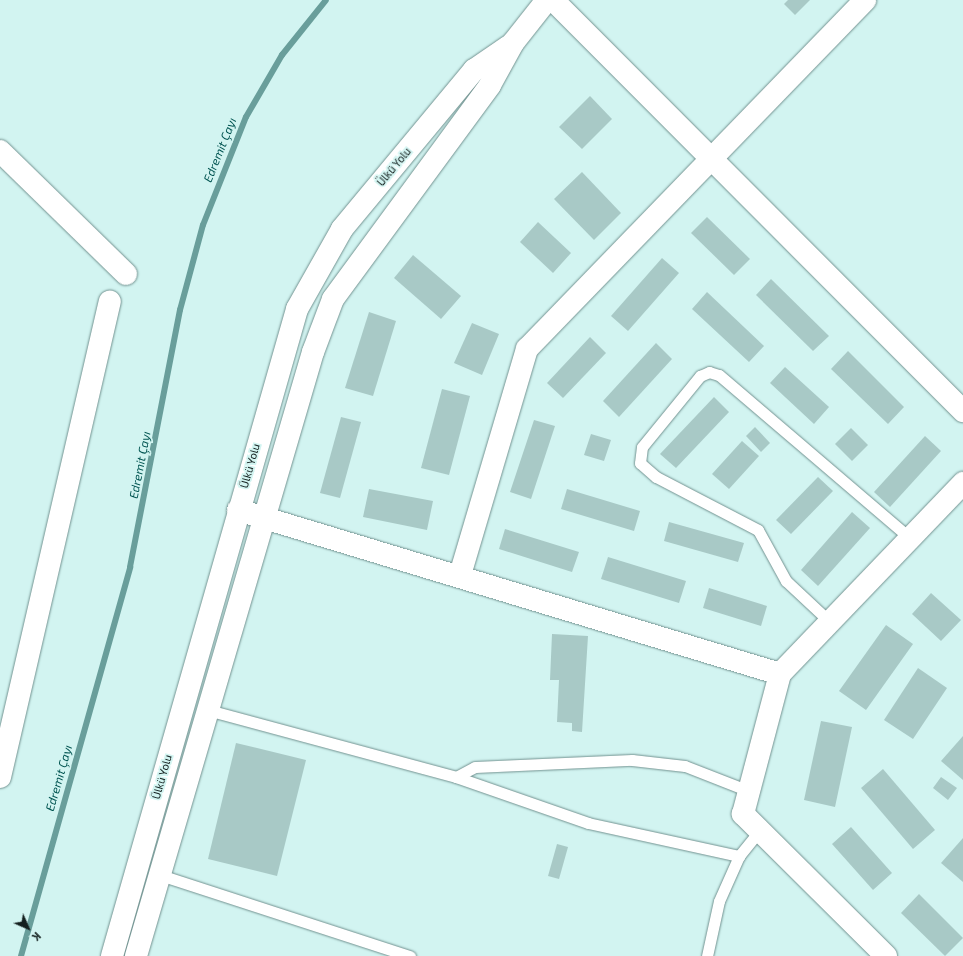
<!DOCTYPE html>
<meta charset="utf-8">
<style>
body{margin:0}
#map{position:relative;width:963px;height:956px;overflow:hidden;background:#d2f4f1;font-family:"Exo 2",sans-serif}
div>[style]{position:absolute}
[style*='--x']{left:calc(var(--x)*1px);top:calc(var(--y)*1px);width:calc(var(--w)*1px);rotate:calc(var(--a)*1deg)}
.stream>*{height:6px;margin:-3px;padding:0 3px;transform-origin:3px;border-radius:3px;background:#699e9b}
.building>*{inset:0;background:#a8c9c6}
.roads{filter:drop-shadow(0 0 1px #729290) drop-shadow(0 0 1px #729290)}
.lane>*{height:11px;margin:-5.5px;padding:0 5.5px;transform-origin:5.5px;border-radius:5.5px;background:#fff}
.street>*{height:22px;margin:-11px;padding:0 11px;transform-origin:11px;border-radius:11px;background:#fff}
.secondary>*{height:22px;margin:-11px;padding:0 11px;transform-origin:11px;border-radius:11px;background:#fff}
span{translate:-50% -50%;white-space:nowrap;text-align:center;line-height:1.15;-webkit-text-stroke:3.5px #d2f4f1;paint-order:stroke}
.street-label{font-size:11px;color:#131f1e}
.water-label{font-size:12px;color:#005451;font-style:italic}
.north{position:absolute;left:8px;top:908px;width:40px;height:40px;-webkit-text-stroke:3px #d2f4f1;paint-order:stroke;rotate:135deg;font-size:11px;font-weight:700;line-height:16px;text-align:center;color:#131f1e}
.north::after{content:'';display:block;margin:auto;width:14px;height:18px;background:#131f1e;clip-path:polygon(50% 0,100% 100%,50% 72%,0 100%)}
</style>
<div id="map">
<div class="stream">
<div style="--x:21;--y:956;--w:404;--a:-74.3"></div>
<div style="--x:130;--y:567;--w:262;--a:-79"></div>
<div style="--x:180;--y:310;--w:88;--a:-74.9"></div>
<div style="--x:203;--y:225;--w:116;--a:-68.3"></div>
<div style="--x:246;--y:117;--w:72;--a:-59.9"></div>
<div style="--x:282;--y:55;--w:70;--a:-51.3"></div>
</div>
<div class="building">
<div style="clip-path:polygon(788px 0,810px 0,795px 15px,784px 4px)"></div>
<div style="clip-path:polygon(590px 96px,612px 119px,582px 149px,559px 127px)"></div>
<div style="clip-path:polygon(582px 172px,621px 213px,594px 240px,554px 199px)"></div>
<div style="clip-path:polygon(707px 217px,750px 259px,734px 275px,691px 233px)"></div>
<div style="clip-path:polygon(538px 222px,571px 253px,553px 273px,520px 242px)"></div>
<div style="clip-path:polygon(413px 255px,461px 296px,441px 319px,394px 278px)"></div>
<div style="clip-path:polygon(662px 258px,679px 273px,628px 331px,611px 316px)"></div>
<div style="clip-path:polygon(771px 279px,829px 336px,813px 351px,756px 295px)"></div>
<div style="clip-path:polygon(707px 292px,764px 346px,749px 362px,692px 309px)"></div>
<div style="clip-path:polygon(369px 312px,396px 321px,373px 396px,345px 388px)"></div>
<div style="clip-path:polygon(472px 323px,499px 334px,482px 375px,454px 363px)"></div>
<div style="clip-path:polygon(590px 337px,606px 353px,563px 398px,547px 383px)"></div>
<div style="clip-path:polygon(656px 343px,672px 359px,619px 417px,603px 401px)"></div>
<div style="clip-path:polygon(848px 351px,904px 407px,888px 424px,831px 369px)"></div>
<div style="clip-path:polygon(785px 367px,829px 407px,814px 424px,770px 383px)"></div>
<div style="clip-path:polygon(442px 389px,470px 396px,449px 475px,421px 468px)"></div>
<div style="clip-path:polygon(714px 397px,729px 412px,676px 468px,660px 454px)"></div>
<div style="clip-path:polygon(341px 417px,361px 422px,340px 498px,320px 493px)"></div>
<div style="clip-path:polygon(534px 420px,555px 426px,531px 499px,510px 492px)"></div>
<div style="clip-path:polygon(755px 427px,770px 443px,761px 452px,746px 436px)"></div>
<div style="clip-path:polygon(851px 428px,868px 445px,852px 461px,835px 444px)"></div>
<div style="clip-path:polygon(591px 434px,611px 440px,604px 461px,584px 455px)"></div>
<div style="clip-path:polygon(925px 436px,941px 451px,890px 507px,874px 492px)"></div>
<div style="clip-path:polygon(742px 441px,759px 456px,729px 489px,712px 474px)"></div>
<div style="clip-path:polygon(818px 477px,833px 491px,791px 534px,776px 520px)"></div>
<div style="clip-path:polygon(369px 489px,433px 501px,427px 530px,363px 517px)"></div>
<div style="clip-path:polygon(567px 489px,640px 511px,634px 531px,561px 509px)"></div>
<div style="clip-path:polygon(852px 512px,870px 528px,818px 586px,801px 570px)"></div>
<div style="clip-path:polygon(669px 522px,744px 543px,738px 562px,664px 541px)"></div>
<div style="clip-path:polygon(505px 529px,579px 552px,572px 572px,499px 549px)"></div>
<div style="clip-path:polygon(608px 557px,686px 581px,679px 603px,601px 579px)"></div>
<div style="clip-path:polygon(709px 588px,767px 606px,761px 626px,703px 608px)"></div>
<div style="clip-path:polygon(931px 593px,961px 620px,941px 641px,912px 614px)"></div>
<div style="clip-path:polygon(886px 625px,913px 644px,866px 710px,839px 691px)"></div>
<div style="clip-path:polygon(552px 634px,588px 636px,582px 732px,572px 731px,572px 723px,557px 722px,559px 680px,550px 680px)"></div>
<div style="clip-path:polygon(918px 668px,947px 688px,913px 739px,884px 720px)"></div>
<div style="clip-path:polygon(821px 721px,852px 727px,835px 807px,804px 800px)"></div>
<div style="clip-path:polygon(963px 736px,963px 780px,941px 761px)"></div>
<div style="clip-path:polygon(236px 743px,306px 760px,277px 876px,208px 859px)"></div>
<div style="clip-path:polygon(883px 769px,935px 830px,913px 849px,861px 788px)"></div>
<div style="clip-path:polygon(941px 777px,957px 788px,948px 800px,933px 788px)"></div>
<div style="clip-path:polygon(851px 827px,892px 873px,873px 890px,832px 844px)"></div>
<div style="clip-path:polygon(963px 838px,963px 882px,941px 863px)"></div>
<div style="clip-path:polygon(557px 844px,568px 847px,559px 879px,548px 876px)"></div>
<div style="clip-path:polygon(919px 894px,963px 938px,945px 956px,901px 913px)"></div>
</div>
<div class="roads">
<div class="lane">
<div style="--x:830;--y:622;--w:60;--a:-137"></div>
<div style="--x:786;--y:581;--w:58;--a:-118.8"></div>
<div style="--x:758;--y:530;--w:115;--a:-152.5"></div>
<div style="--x:656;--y:477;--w:21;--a:-139"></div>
<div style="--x:640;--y:463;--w:16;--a:-83"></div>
<div style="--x:642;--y:447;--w:92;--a:-50.8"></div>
<div style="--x:700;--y:376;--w:10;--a:-24"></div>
<div style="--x:709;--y:372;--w:10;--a:17"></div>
<div style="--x:719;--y:375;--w:251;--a:40.5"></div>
<div style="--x:208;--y:710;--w:257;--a:15.1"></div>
<div style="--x:456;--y:777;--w:140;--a:19.2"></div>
<div style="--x:588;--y:823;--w:155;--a:12.3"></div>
<div style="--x:456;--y:777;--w:21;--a:-28"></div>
<div style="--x:475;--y:767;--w:157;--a:-2.6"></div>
<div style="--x:632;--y:760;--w:53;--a:6.5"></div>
<div style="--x:685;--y:766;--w:69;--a:21.3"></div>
<div style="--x:160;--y:875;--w:263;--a:18"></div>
<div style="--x:707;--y:956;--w:56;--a:-77.7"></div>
<div style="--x:719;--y:901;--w:49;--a:-66"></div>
<div style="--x:739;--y:856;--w:32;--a:-51"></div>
</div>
<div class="street">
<div style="--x:553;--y:0;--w:581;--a:45.07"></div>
<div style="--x:0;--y:151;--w:176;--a:44.3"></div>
<div style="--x:238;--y:510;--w:566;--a:16.83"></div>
<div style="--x:460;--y:575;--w:236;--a:-73.5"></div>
<div style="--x:527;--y:349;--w:486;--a:-45.9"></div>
<div style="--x:886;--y:956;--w:202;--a:-135.2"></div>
<div style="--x:743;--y:814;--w:145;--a:-75.2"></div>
<div style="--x:780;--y:674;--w:265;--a:-46.2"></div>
</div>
<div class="secondary">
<div style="--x:0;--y:777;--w:488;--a:-77"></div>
<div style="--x:112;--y:956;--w:673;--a:-74.04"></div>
<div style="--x:297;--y:309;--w:92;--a:-60.6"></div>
<div style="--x:342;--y:229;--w:207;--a:-50.3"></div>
<div style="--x:474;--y:70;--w:42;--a:-34.4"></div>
<div style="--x:136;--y:956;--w:629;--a:-73.67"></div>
<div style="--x:313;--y:352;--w:57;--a:-69.3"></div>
<div style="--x:333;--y:299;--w:265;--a:-53.7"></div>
<div style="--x:490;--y:85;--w:48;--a:-61.3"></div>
<div style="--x:513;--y:43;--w:55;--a:-51.7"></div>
</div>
</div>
<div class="street-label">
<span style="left:394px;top:167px;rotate:-50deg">Ülkü Yolu</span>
<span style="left:250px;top:466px;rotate:-74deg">Ülkü Yolu</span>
<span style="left:162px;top:777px;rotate:-74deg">Ülkü Yolu</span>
</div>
<div class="water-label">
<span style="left:220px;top:150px;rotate:-68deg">Edremit Çayı</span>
<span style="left:140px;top:465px;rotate:-79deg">Edremit Çayı</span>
<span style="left:59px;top:778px;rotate:-74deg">Edremit Çayı</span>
</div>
<div class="north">K</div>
</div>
